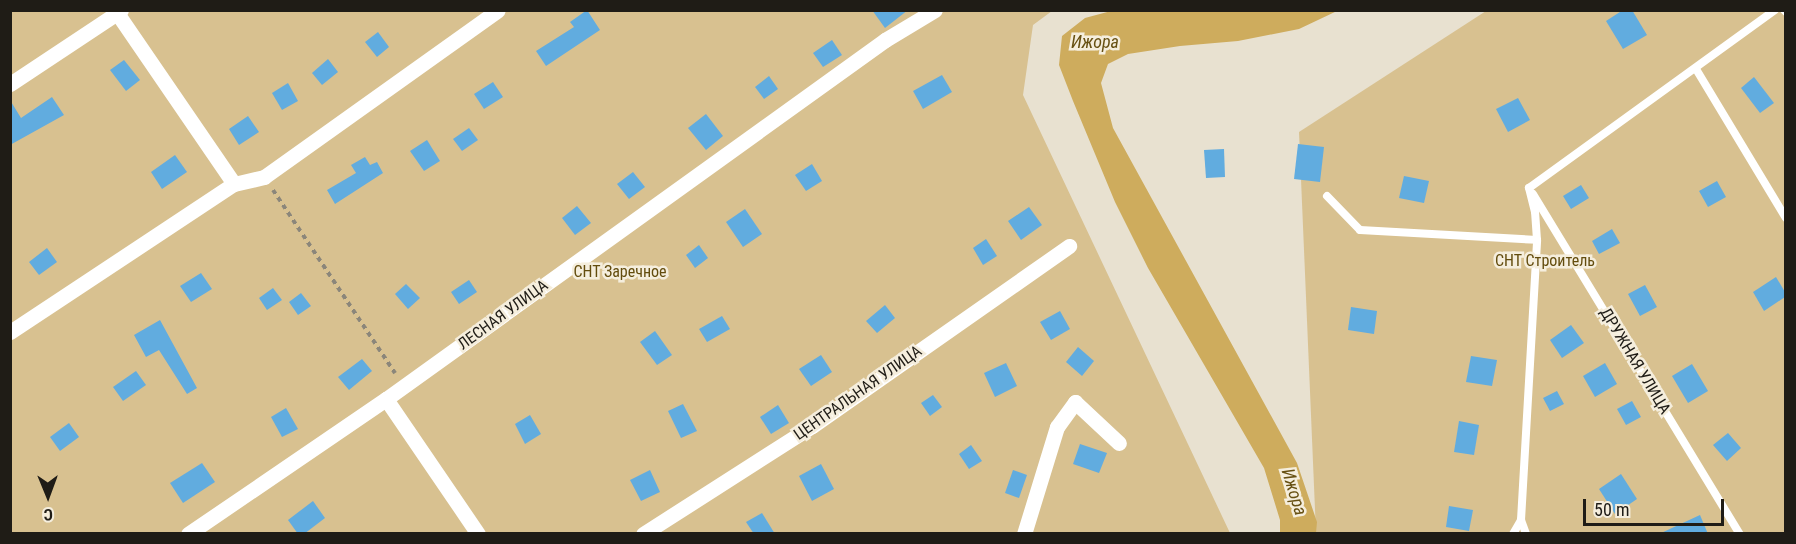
<!DOCTYPE html>
<meta charset="utf-8">
<style>
body{margin:0}
#map{position:relative;width:1796px;height:544px;overflow:hidden;background:#e8e1d0;font-family:"Roboto Condensed",sans-serif}
div>[style]{position:absolute}
[style*='--x']{left:calc(var(--x)*1px);top:calc(var(--y)*1px);width:calc(var(--w)*1px);rotate:calc(var(--a)*1deg)}
.green>*{inset:0;background:#d8c190}
.water>*{inset:0;background:#ceac5d}
.building>*{inset:0;background:#61acdf}
.path>*{height:4px;margin-top:-2px;transform-origin:0;background:repeating-linear-gradient(90deg,#8b867a 0 4.5px,transparent 0 9px)}
.lane>*{height:8px;margin:-4px;padding:0 4px;transform-origin:4px;border-radius:4px;background:#fff}
.street>*{height:15px;margin:-7.5px;padding:0 7.5px;transform-origin:7.5px;border-radius:7.5px;background:#fff}
span{translate:-50% -50%;white-space:nowrap;text-align:center;line-height:1.15;-webkit-text-stroke:5px #f5eedd;paint-order:stroke}
.park-label{font-size:16px;color:#634c0d}
.street-label{font-size:16px;color:#1f1c16}
.water-label{font-size:18px;color:#675012;font-style:italic}
.frame{position:absolute;inset:0;border:12px solid #1f1c16;pointer-events:none}
.north{position:absolute;left:18px;top:466px;width:60px;height:60px;-webkit-text-stroke:4px #f5eedd;paint-order:stroke;rotate:179deg;font-size:16px;font-weight:700;line-height:24px;text-align:center;color:#1f1c16}
.north::after{content:'';display:block;margin:auto;width:21px;height:27px;background:#1f1c16;clip-path:polygon(50% 0,100% 100%,50% 72%,0 100%)}
.scale{position:absolute;left:1583px;top:499px;width:141px;height:27px;box-sizing:border-box;border:3px solid #1f1c16;border-top:0;padding-left:8px;font-size:18px;line-height:21px;white-space:nowrap;color:#1f1c16;-webkit-text-stroke:4px #f5eedd;paint-order:stroke}
</style>
<div id="map">
<div class="green">
<div style="clip-path:polygon(10px 11px,1052px 11px,1033px 25px,1023px 95px,1230px 533px,11px 533px)"></div>
<div style="clip-path:polygon(1486px 11px,1785px 11px,1785px 533px,1316px 533px,1299px 132px)"></div>
</div>
<div class="water">
<div style="clip-path:polygon(1111px 11px,1337px 11px,1299px 29px,1238px 41px,1180px 46px,1128px 54px,1108px 64px,1101px 83px,1113px 128px,1297px 463px,1317px 522px,1316px 533px,1280px 533px,1280px 520px,1264px 468px,1148px 268px,1115px 202px,1073px 101px,1059px 65px,1062px 36px,1085px 18px)"></div>
</div>
<div class="building">
<div style="clip-path:polygon(587px 10px,600px 30px,546px 66px,536px 51px,574px 27px,570px 22px)"></div>
<div style="clip-path:polygon(872px 10px,908px 10px,885px 28px)"></div>
<div style="clip-path:polygon(1623px 10px,1632px 10px,1647px 35px,1623px 49px,1606px 21px)"></div>
<div style="clip-path:polygon(378px 32px,389px 47px,377px 57px,365px 42px)"></div>
<div style="clip-path:polygon(832px 40px,842px 55px,823px 67px,813px 53px)"></div>
<div style="clip-path:polygon(328px 59px,338px 72px,322px 85px,312px 73px)"></div>
<div style="clip-path:polygon(124px 60px,140px 80px,126px 91px,110px 70px)"></div>
<div style="clip-path:polygon(942px 75px,952px 92px,923px 109px,913px 91px)"></div>
<div style="clip-path:polygon(769px 76px,778px 89px,764px 99px,755px 87px)"></div>
<div style="clip-path:polygon(1754px 77px,1774px 103px,1760px 113px,1741px 88px)"></div>
<div style="clip-path:polygon(493px 82px,503px 97px,484px 109px,474px 94px)"></div>
<div style="clip-path:polygon(288px 83px,298px 101px,282px 110px,272px 93px)"></div>
<div style="clip-path:polygon(52px 97px,64px 115px,10px 145px,10px 100px,21px 118px)"></div>
<div style="clip-path:polygon(1518px 98px,1530px 120px,1508px 132px,1496px 109px)"></div>
<div style="clip-path:polygon(706px 114px,723px 136px,706px 150px,688px 128px)"></div>
<div style="clip-path:polygon(248px 116px,259px 132px,239px 145px,229px 129px)"></div>
<div style="clip-path:polygon(469px 128px,478px 140px,462px 151px,453px 139px)"></div>
<div style="clip-path:polygon(427px 140px,440px 161px,424px 171px,410px 151px)"></div>
<div style="clip-path:polygon(1298px 144px,1324px 147px,1320px 182px,1294px 179px)"></div>
<div style="clip-path:polygon(1224px 149px,1225px 177px,1206px 178px,1204px 150px)"></div>
<div style="clip-path:polygon(175px 155px,187px 172px,162px 189px,151px 172px)"></div>
<div style="clip-path:polygon(365px 157px,370px 165px,377px 162px,383px 173px,335px 204px,327px 190px,356px 173px,351px 165px)"></div>
<div style="clip-path:polygon(812px 164px,822px 181px,806px 191px,795px 175px)"></div>
<div style="clip-path:polygon(633px 172px,645px 187px,629px 199px,617px 184px)"></div>
<div style="clip-path:polygon(1404px 176px,1429px 181px,1424px 203px,1399px 198px)"></div>
<div style="clip-path:polygon(1717px 181px,1726px 197px,1708px 207px,1699px 191px)"></div>
<div style="clip-path:polygon(1581px 185px,1589px 198px,1571px 209px,1563px 196px)"></div>
<div style="clip-path:polygon(577px 206px,591px 223px,575px 235px,562px 218px)"></div>
<div style="clip-path:polygon(1029px 207px,1042px 225px,1021px 240px,1008px 221px)"></div>
<div style="clip-path:polygon(745px 209px,762px 234px,743px 247px,726px 222px)"></div>
<div style="clip-path:polygon(1612px 229px,1620px 243px,1599px 254px,1592px 241px)"></div>
<div style="clip-path:polygon(986px 239px,997px 256px,983px 265px,973px 248px)"></div>
<div style="clip-path:polygon(699px 245px,708px 258px,695px 268px,686px 255px)"></div>
<div style="clip-path:polygon(47px 248px,57px 262px,39px 275px,29px 262px)"></div>
<div style="clip-path:polygon(201px 273px,212px 289px,191px 302px,180px 286px)"></div>
<div style="clip-path:polygon(1776px 277px,1785px 292px,1785px 297px,1764px 311px,1753px 292px)"></div>
<div style="clip-path:polygon(469px 280px,477px 292px,459px 304px,451px 292px)"></div>
<div style="clip-path:polygon(406px 284px,420px 298px,408px 309px,395px 294px)"></div>
<div style="clip-path:polygon(1645px 285px,1657px 307px,1640px 316px,1628px 294px)"></div>
<div style="clip-path:polygon(273px 288px,282px 300px,267px 310px,259px 298px)"></div>
<div style="clip-path:polygon(301px 293px,311px 306px,298px 315px,289px 302px)"></div>
<div style="clip-path:polygon(885px 305px,895px 318px,877px 333px,866px 321px)"></div>
<div style="clip-path:polygon(1351px 307px,1377px 311px,1374px 334px,1348px 330px)"></div>
<div style="clip-path:polygon(1060px 311px,1070px 329px,1051px 340px,1040px 322px)"></div>
<div style="clip-path:polygon(722px 316px,730px 329px,707px 342px,699px 329px)"></div>
<div style="clip-path:polygon(160px 320px,197px 388px,187px 394px,159px 350px,146px 357px,134px 335px)"></div>
<div style="clip-path:polygon(1571px 325px,1584px 343px,1562px 358px,1550px 340px)"></div>
<div style="clip-path:polygon(655px 331px,672px 355px,657px 365px,640px 342px)"></div>
<div style="clip-path:polygon(1078px 347px,1094px 361px,1082px 376px,1066px 362px)"></div>
<div style="clip-path:polygon(821px 355px,832px 372px,811px 386px,799px 369px)"></div>
<div style="clip-path:polygon(1471px 356px,1497px 360px,1492px 386px,1466px 382px)"></div>
<div style="clip-path:polygon(362px 359px,372px 371px,349px 390px,338px 377px)"></div>
<div style="clip-path:polygon(1006px 363px,1017px 386px,995px 397px,984px 373px)"></div>
<div style="clip-path:polygon(1605px 363px,1617px 384px,1595px 397px,1583px 376px)"></div>
<div style="clip-path:polygon(1692px 364px,1708px 391px,1688px 403px,1672px 376px)"></div>
<div style="clip-path:polygon(136px 371px,146px 385px,123px 401px,113px 387px)"></div>
<div style="clip-path:polygon(1557px 391px,1564px 404px,1550px 411px,1543px 398px)"></div>
<div style="clip-path:polygon(933px 395px,942px 407px,930px 416px,921px 403px)"></div>
<div style="clip-path:polygon(1632px 401px,1641px 417px,1626px 425px,1617px 409px)"></div>
<div style="clip-path:polygon(683px 404px,697px 431px,681px 438px,668px 411px)"></div>
<div style="clip-path:polygon(778px 405px,789px 423px,771px 434px,760px 417px)"></div>
<div style="clip-path:polygon(286px 408px,298px 429px,282px 437px,271px 417px)"></div>
<div style="clip-path:polygon(530px 415px,541px 434px,525px 444px,515px 424px)"></div>
<div style="clip-path:polygon(1459px 421px,1479px 425px,1474px 455px,1454px 452px)"></div>
<div style="clip-path:polygon(69px 423px,79px 437px,60px 451px,50px 437px)"></div>
<div style="clip-path:polygon(1728px 433px,1741px 448px,1727px 461px,1713px 445px)"></div>
<div style="clip-path:polygon(1080px 444px,1107px 453px,1099px 473px,1073px 464px)"></div>
<div style="clip-path:polygon(971px 445px,982px 461px,969px 469px,959px 454px)"></div>
<div style="clip-path:polygon(202px 463px,215px 482px,183px 503px,170px 483px)"></div>
<div style="clip-path:polygon(821px 464px,834px 489px,812px 501px,799px 476px)"></div>
<div style="clip-path:polygon(650px 470px,660px 492px,641px 501px,630px 480px)"></div>
<div style="clip-path:polygon(1013px 470px,1027px 475px,1019px 498px,1005px 493px)"></div>
<div style="clip-path:polygon(1621px 474px,1637px 499px,1615px 514px,1599px 489px)"></div>
<div style="clip-path:polygon(313px 501px,325px 518px,304px 534px,298px 534px,288px 520px)"></div>
<div style="clip-path:polygon(1449px 506px,1473px 510px,1469px 531px,1446px 527px)"></div>
<div style="clip-path:polygon(762px 513px,775px 534px,754px 534px,746px 522px)"></div>
<div style="clip-path:polygon(1700px 515px,1708px 534px,1659px 534px)"></div>
</div>
<div class="path">
<div style="--x:273;--y:190;--w:220;--a:56.3"></div>
</div>
<div class="lane">
<div style="--x:1784;--y:10;--w:3;--a:45"></div>
<div style="--x:1696;--y:69;--w:174;--a:58.9"></div>
<div style="--x:1533;--y:194;--w:398;--a:58.7"></div>
<div style="--x:1327;--y:196;--w:47;--a:45.9"></div>
<div style="--x:1360;--y:230;--w:177;--a:3.2"></div>
<div style="--x:1521;--y:520;--w:15;--a:70"></div>
<div style="--x:1513;--y:534;--w:16;--a:-60"></div>
<div style="--x:1521;--y:520;--w:280;--a:-86.7"></div>
<div style="--x:1537;--y:240;--w:28;--a:-94"></div>
<div style="--x:1535;--y:212;--w:25;--a:-104"></div>
<div style="--x:1529;--y:188;--w:304;--a:-35.9"></div>
</div>
<div class="street">
<div style="--x:121;--y:10;--w:5;--a:143"></div>
<div style="--x:117;--y:13;--w:207;--a:55.6"></div>
<div style="--x:10;--y:84;--w:128;--a:-33.6"></div>
<div style="--x:10;--y:332;--w:268;--a:-33.5"></div>
<div style="--x:234;--y:184;--w:31;--a:-13"></div>
<div style="--x:264;--y:177;--w:287;--a:-35.5"></div>
<div style="--x:386;--y:399;--w:163;--a:55.7"></div>
<div style="--x:188;--y:534;--w:240;--a:-34.3"></div>
<div style="--x:386;--y:399;--w:615;--a:-35.73"></div>
<div style="--x:885;--y:40;--w:58;--a:-31"></div>
<div style="--x:643;--y:534;--w:201;--a:-32.6"></div>
<div style="--x:812;--y:426;--w:314;--a:-35"></div>
<div style="--x:1024;--y:534;--w:112;--a:-72.9"></div>
<div style="--x:1057;--y:427;--w:31;--a:-54"></div>
<div style="--x:1075;--y:402;--w:60;--a:43"></div>
</div>
<div class="park-label">
<span style="left:1545px;top:261px">СНТ Строитель</span>
<span style="left:620px;top:272px">СНТ Заречное</span>
</div>
<div class="street-label">
<span style="left:503px;top:315px;rotate:-36deg">ЛЕСНАЯ УЛИЦА</span>
<span style="left:1635px;top:361px;rotate:59deg">ДРУЖНАЯ УЛИЦА</span>
<span style="left:858px;top:393px;rotate:-35deg">ЦЕНТРАЛЬНАЯ УЛИЦА</span>
</div>
<div class="water-label">
<span style="left:1095px;top:42px">Ижора</span>
<span style="left:1294px;top:492px;rotate:73deg">Ижора</span>
</div>
<div class="frame"></div>
<div class="north">С</div>
<div class="scale">50 m</div>
</div>
